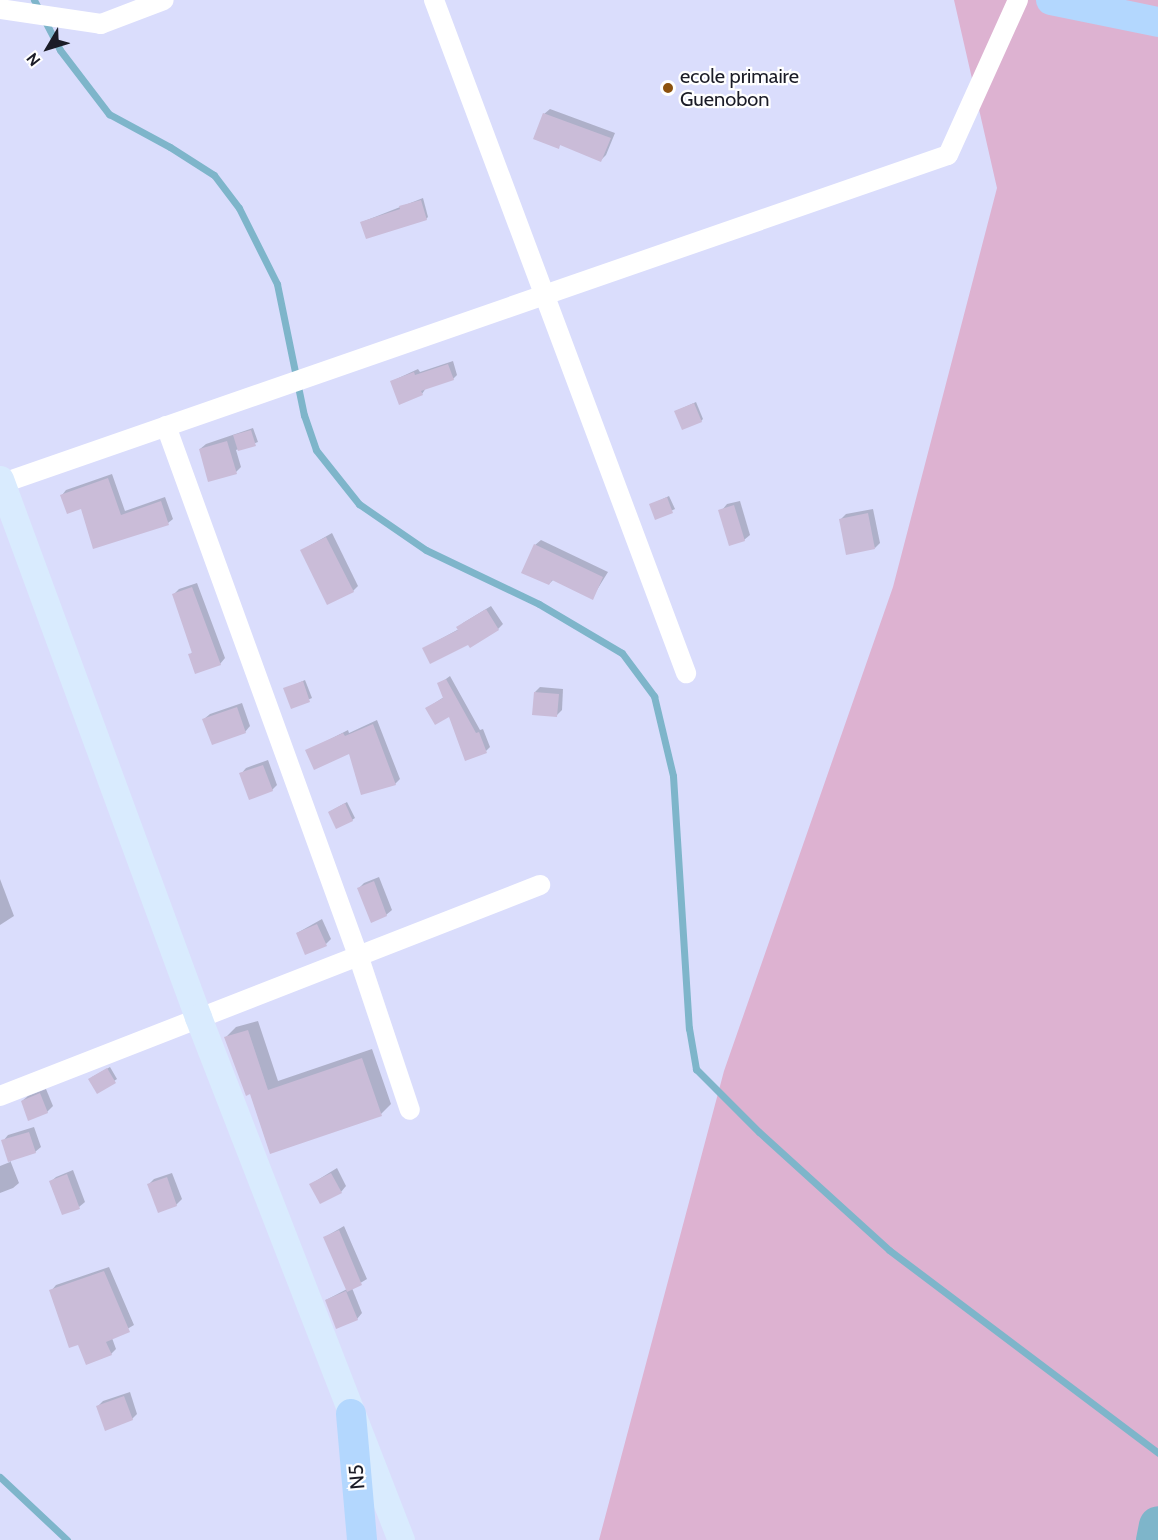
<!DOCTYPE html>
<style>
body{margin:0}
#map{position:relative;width:1158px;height:1540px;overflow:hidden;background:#daddfc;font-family:Cabin,sans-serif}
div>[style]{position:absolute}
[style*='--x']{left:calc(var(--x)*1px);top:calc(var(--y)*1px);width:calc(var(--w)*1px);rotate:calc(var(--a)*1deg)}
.green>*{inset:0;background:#ddb2d1}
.shadow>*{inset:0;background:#0003}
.stream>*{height:7px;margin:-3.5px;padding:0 3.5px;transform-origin:3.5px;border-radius:3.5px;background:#7eb5ca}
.river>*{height:39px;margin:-19.5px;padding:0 19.5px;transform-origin:19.5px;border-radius:19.5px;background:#7eb5ca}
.building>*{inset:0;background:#cabcd8}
.minor>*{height:20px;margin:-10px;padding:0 10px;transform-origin:10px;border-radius:10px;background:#fff}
.secondary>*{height:27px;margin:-13.5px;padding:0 13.5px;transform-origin:13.5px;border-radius:13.5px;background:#d9ebfe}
.primary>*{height:30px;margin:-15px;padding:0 15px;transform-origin:15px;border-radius:15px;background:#b3d7fe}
.dots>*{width:16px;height:16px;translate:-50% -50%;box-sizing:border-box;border:3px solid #fff;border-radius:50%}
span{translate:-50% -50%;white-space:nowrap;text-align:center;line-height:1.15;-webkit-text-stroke:4.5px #fff;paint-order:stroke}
.poi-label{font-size:20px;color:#1b1c27}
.left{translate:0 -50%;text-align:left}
.street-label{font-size:20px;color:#1b1c27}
.north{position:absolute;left:18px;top:18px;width:60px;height:60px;-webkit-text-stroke:4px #fff;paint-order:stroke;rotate:232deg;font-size:16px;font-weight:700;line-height:24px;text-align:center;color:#1b1c27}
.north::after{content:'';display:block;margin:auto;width:21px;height:27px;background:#1b1c27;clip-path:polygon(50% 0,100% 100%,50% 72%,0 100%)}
</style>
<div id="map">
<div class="green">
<div style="clip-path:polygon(954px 0,1158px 0,1158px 1540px,599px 1540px,724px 1071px,893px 587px,997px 188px)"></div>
</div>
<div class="shadow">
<div style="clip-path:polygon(550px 109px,615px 133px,606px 155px,601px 160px,561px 144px,558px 147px,544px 114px)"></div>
<div style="clip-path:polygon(423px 198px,428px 217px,426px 219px,362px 222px)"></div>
<div style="clip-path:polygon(453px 361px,457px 375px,453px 379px,426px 388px,422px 394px,392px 381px,418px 369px,420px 372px)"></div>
<div style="clip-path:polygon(696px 402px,703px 419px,701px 421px,676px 411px)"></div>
<div style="clip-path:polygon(253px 428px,258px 442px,236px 450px,241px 467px,236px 472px,200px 449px,206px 444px)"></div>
<div style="clip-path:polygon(112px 474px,125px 511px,165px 497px,173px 519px,168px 523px,94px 547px,82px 507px,62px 495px,66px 490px)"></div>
<div style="clip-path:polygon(669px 496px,675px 509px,656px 518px,650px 505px)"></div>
<div style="clip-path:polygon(740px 501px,750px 535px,744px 540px,722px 510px,727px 504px)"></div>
<div style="clip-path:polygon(873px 509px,880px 543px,875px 548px,840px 520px,846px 514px)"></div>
<div style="clip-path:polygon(332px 533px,358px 586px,353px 591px,302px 550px)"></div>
<div style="clip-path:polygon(541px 540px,608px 572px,592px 598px,554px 579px,549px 584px,535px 545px)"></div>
<div style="clip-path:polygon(197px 583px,225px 658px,220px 664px,190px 655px,193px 651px,174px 594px,179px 589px)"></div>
<div style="clip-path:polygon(491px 606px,503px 624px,498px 629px,470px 646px,468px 643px,424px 648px,459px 629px,463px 623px)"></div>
<div style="clip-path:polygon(450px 676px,480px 730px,483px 729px,490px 747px,486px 751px,450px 715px,427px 708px,444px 697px,439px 684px)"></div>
<div style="clip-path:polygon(305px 680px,312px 698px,292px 707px,285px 689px)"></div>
<div style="clip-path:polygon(540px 687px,563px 689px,562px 710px,556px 716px,535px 692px)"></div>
<div style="clip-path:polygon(242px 703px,250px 726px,245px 732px,204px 719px,210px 714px)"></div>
<div style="clip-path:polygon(377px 720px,400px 779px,395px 784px,350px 752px,307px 751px,348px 730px,349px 733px)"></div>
<div style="clip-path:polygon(268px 760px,277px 785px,272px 790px,241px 774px,246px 768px)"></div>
<div style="clip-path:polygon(347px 802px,355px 818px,352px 820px,329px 812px)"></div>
<div style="clip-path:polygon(379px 877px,392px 910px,386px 915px,359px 888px,364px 883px)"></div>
<div style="clip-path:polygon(0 879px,14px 916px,0 925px)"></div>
<div style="clip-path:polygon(322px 919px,331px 939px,326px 944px,297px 933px)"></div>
<div style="clip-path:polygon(258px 1021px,278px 1081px,372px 1049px,391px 1104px,381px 1114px,251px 1093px,226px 1037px,236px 1027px)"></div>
<div style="clip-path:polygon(110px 1067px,117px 1079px,97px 1092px,92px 1077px)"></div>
<div style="clip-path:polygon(46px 1089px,53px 1106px,47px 1112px,22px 1101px,28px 1096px)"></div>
<div style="clip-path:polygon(34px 1127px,41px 1147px,35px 1152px,10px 1160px,19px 1183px,13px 1188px,0 1193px,0 1166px,10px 1162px,3px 1141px,8px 1135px)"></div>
<div style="clip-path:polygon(337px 1168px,346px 1186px,341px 1192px,311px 1184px)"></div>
<div style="clip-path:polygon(73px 1170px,85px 1202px,79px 1207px,62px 1213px,50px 1182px,56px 1177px)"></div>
<div style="clip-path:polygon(172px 1173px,182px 1199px,176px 1205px,149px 1184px,154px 1179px)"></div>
<div style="clip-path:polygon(344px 1226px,367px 1279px,352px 1288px,362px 1313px,357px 1319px,326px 1300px,347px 1289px,325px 1237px)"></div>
<div style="clip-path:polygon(109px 1267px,134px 1325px,112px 1338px,116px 1349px,111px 1354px,79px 1343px,51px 1291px,56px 1285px)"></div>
<div style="clip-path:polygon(130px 1392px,137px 1414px,132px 1419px,98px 1406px,103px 1401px)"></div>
</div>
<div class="stream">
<div style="--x:34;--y:0;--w:56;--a:62.5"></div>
<div style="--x:60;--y:50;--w:81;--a:52.6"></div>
<div style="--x:109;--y:114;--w:69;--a:28.4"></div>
<div style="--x:170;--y:147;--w:52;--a:32.5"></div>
<div style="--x:214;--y:175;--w:41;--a:52.9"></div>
<div style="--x:239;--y:208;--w:85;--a:63.4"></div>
<div style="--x:277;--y:284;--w:134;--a:78.4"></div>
<div style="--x:304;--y:415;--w:37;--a:71"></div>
<div style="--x:316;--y:450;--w:69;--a:51.5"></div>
<div style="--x:359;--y:504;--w:81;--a:34.5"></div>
<div style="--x:426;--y:550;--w:125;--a:25.5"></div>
<div style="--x:539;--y:604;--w:96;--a:30.6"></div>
<div style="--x:622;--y:653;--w:54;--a:53.3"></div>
<div style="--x:654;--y:696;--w:82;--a:76.6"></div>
<div style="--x:673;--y:776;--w:253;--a:86.4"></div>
<div style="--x:689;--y:1028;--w:42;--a:80.3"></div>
<div style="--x:696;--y:1069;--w:89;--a:45"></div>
<div style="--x:759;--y:1132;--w:176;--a:42.2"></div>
<div style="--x:889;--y:1250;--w:337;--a:37"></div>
<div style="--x:0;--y:1477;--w:92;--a:43.2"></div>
</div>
<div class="river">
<div style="--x:1155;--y:1540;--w:15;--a:-79"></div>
</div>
<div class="building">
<div style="clip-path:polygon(543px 113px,611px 138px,601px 162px,560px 145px,559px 149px,533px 139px)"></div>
<div style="clip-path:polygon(421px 200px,427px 220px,366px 239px,360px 222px,400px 209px,399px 206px)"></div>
<div style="clip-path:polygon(448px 364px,454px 380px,421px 391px,423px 395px,399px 405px,390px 381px,414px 372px,415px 375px)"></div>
<div style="clip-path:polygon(694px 403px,702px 422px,682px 430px,674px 411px)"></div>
<div style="clip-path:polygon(251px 430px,256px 446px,238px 451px,233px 435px)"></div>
<div style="clip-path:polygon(227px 441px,237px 474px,208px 482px,199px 449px)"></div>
<div style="clip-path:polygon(108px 478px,121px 515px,161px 501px,169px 525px,93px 549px,81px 509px,67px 514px,60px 495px)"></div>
<div style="clip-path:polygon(667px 497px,673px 513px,655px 520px,649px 504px)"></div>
<div style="clip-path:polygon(734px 505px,745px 541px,729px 546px,718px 510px)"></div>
<div style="clip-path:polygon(868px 513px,875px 549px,846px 555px,839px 519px)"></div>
<div style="clip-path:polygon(326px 537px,354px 592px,327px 605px,300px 550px)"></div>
<div style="clip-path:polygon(534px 544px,603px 577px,593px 600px,552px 580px,549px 585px,521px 573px)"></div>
<div style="clip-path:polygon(192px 587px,221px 665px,195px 674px,188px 654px,192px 653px,172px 594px)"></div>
<div style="clip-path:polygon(486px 609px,499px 630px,470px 648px,468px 645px,430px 664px,422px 648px,458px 630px,456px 627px)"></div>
<div style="clip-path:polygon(446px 679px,476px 733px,479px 732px,487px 753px,465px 761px,449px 717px,435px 725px,425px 708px,443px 698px,437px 683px)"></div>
<div style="clip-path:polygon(303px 681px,310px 702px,291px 709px,283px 688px)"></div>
<div style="clip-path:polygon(534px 692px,559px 694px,557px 717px,532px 715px)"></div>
<div style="clip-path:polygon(237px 707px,246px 733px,212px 745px,202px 719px)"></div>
<div style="clip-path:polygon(373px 724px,396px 785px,361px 795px,349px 754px,314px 770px,305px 750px,343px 733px,345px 736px)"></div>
<div style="clip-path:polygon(263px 765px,273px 791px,249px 800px,239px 773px)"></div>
<div style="clip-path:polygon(345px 803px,353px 821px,336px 829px,328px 812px)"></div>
<div style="clip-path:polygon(374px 881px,387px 916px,371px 923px,357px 888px)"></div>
<div style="clip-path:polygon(317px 924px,327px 946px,305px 955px,296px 933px)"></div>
<div style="clip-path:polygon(248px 1030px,268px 1090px,362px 1058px,382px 1116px,270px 1154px,250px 1094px,246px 1096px,224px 1037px)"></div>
<div style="clip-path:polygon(107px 1068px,116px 1083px,97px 1094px,88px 1079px)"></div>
<div style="clip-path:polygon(40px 1093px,48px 1113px,28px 1121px,21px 1101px)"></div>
<div style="clip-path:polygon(29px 1132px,36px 1153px,8px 1162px,1px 1140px)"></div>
<div style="clip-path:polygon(331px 1173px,342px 1193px,320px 1204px,309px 1184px)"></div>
<div style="clip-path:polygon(67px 1174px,80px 1209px,62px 1215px,49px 1181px)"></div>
<div style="clip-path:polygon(167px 1177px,177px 1206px,158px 1213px,147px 1184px)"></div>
<div style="clip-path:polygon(339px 1230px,362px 1285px,347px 1292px,323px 1237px)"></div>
<div style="clip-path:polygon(104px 1271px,130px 1332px,106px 1342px,112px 1355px,86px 1365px,78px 1345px,69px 1348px,49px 1290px)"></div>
<div style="clip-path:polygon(346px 1291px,358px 1320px,336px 1329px,325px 1300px)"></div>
<div style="clip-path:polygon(124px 1396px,133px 1420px,105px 1431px,96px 1406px)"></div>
</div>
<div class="minor">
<div style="--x:434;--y:0;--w:719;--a:69.47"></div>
<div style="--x:0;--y:9;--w:102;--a:8.4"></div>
<div style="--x:101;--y:24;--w:67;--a:-20.9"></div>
<div style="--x:166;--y:426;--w:566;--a:70.06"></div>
<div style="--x:359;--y:958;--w:160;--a:71.5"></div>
<div style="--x:0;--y:484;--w:1003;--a:-19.14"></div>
<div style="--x:948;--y:155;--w:170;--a:-65.7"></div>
<div style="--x:0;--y:1096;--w:580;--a:-21.34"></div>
</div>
<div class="secondary">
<div style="--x:0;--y:479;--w:573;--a:69.79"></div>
<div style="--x:198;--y:1017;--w:561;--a:68.79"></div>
</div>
<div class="primary">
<div style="--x:1051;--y:0;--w:109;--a:11.6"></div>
<div style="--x:351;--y:1414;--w:126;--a:85"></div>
</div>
<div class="dots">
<div style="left:668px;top:88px;background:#8c510e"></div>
</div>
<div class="poi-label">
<span class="left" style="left:680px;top:88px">ecole primaire<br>Guenobon</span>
</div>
<div class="street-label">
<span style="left:357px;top:1477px;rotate:-95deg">N5</span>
</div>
<div class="north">N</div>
</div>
